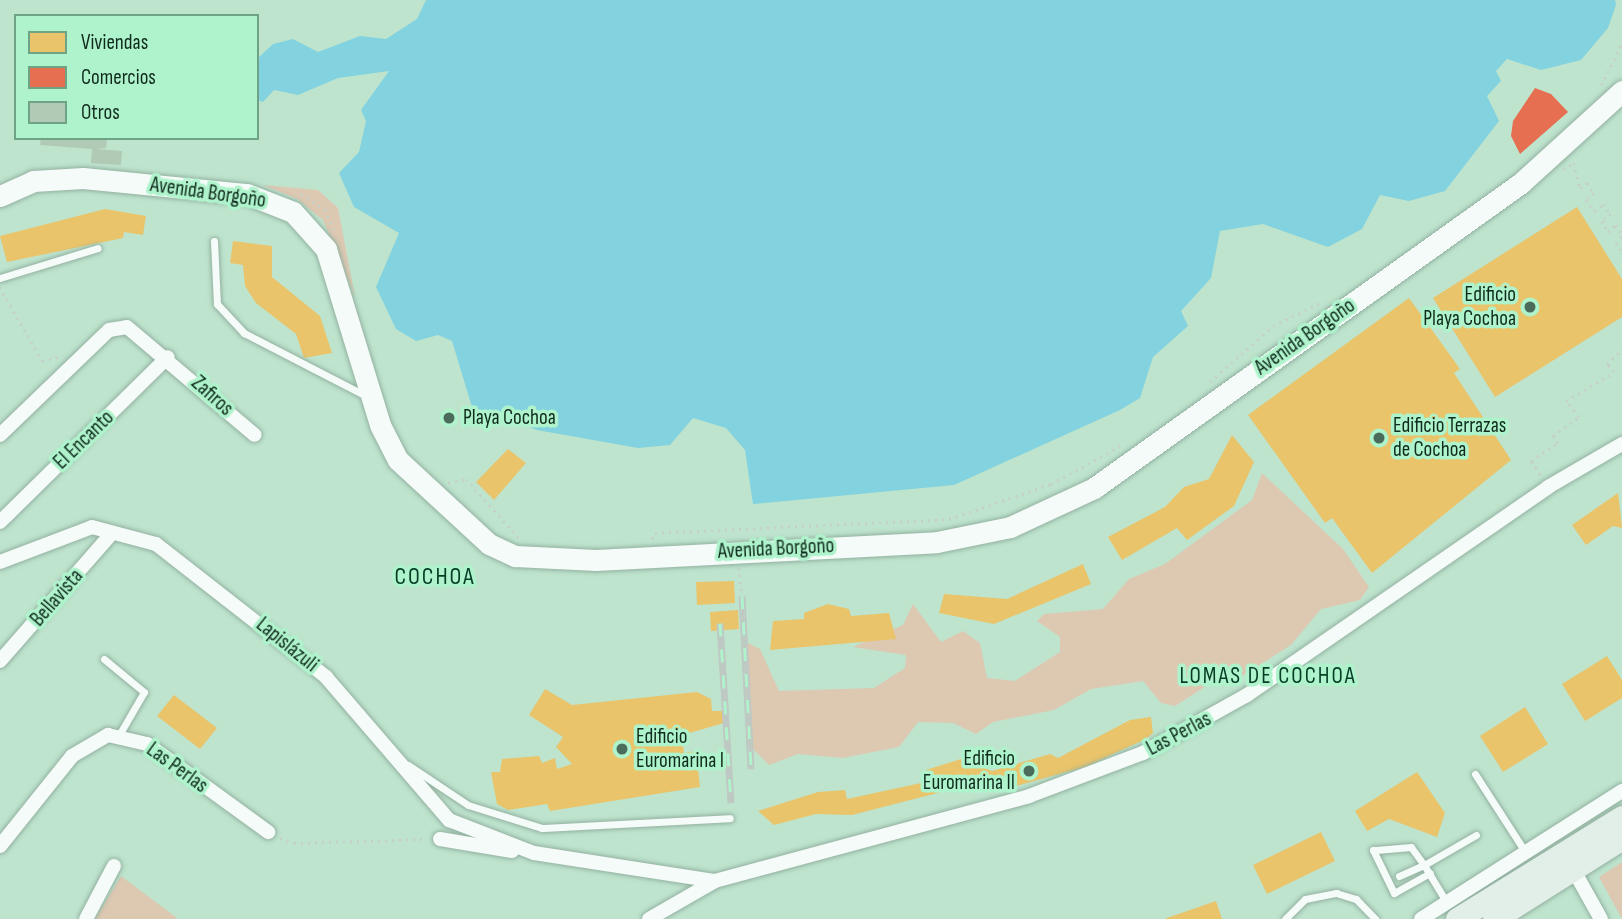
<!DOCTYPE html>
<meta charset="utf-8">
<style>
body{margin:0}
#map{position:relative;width:1622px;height:919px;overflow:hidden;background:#bee4ce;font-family:"Sofia Sans Condensed",sans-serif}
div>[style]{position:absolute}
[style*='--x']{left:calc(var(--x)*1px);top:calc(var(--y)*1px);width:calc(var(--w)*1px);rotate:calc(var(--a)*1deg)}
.green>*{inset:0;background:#ddc8b2}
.water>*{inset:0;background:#82d2df}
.homes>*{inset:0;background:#e9c46a}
.shops>*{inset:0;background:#e76f51}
.building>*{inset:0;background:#b1cab6}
.path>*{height:2.5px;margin-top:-1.25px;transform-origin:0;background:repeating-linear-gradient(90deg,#c5d0ca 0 2px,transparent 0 7px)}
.roads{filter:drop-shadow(0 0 2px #93b1a0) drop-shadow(0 0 2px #93b1a0)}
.lane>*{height:7px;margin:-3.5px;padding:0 3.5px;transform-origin:3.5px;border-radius:3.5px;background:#f5fbf8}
.street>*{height:14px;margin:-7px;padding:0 7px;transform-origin:7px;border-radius:7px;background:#f5fbf8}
.secondary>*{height:21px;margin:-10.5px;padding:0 10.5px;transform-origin:10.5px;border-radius:10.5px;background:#f5fbf8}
.primary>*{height:23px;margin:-11.5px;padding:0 11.5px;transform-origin:11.5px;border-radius:11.5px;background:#e2eee8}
.rail>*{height:7px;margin-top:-3.5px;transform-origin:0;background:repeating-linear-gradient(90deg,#aff3cc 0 13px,#bfc9c3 0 26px);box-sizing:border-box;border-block:2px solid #bfc9c3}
.dots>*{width:19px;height:19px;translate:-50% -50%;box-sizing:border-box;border:4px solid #aff3cc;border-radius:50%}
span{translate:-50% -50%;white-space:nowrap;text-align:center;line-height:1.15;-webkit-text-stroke:7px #aff3cc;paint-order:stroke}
.street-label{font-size:21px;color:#0f2b1d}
.poi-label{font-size:21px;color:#0f2b1d}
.right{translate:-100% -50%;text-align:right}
.left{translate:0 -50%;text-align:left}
.neighbourhood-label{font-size:23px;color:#053d25;letter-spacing:2px}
.quarter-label{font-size:24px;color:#053d25;letter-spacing:2px}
.legend{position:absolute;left:14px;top:14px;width:245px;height:126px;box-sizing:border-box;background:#aff3cc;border:2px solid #6fa386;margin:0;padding:9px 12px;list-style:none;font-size:21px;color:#0f2b1d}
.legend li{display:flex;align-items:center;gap:14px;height:35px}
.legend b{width:35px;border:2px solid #6fa386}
</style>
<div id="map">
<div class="green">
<div style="clip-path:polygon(263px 185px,318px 190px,338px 208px,355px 297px,323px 220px,297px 199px)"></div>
<div style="clip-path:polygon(1262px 473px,1343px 549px,1369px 587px,1360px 600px,1321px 609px,1291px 645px,1234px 681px,1214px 681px,1175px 706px,1161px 703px,1143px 681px,1091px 689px,1054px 710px,993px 722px,976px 734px,953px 723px,918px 722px,899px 747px,843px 758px,798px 754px,769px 765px,747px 743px,748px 643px,760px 649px,779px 691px,874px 688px,905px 668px,906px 655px,853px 647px,903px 625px,913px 604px,941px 642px,963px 631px,980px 643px,987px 678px,1015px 681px,1060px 652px,1060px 637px,1037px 621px,1044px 614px,1103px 609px,1129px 579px,1165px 564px,1252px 500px)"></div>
<div style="clip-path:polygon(1622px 862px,1622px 919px,1599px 877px)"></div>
<div style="clip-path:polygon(121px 876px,177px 918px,176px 919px,95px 919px)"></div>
</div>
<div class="water">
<div style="clip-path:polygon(426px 0,1615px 0,1616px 5px,1608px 28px,1581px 60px,1541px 70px,1507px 59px,1496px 71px,1501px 81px,1487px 96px,1499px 121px,1445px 191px,1409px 201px,1380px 195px,1362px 229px,1328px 247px,1263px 224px,1220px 231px,1211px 278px,1181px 311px,1188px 326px,1153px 357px,1140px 398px,1120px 410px,954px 485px,753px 504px,745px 450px,726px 428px,693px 418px,670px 445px,638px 448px,537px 430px,472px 407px,452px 341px,438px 335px,416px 341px,396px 329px,376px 287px,399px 233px,354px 207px,339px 173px,359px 152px,366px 121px,361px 110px,389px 71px,338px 78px,298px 95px,274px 90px,263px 102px,257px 100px,257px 59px,273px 44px,293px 39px,318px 52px,360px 36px,386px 39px,417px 19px)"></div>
</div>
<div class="homes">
<div style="clip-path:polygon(1577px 207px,1622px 279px,1622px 317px,1495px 397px,1433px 298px)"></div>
<div style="clip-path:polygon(105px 209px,146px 216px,143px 235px,124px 232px,123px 238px,7px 262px,0 236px)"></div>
<div style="clip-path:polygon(233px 241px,272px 246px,272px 277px,320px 316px,332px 353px,304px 358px,296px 334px,256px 303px,245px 286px,243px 265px,230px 263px)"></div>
<div style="clip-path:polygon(1409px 298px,1460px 369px,1454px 373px,1511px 460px,1372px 573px,1332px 518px,1325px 523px,1248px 415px)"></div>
<div style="clip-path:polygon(1232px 435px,1254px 462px,1234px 506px,1187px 540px,1177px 528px,1122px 560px,1108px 537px,1165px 507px,1184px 487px,1209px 479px)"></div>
<div style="clip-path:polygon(508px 449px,526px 463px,494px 500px,476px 482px)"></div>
<div style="clip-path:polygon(1618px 493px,1622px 528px,1613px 526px,1586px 545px,1572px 525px)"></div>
<div style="clip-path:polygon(1083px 564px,1091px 584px,994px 624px,939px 613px,944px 594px,1007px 599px)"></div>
<div style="clip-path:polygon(734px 581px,735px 603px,697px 605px,696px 582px)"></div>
<div style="clip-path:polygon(828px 604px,849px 609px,851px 616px,889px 613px,896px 639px,770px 650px,773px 621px,804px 619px,804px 613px)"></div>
<div style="clip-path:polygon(738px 610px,739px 629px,711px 631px,710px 612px)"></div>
<div style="clip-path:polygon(1607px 656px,1622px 680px,1622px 698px,1585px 721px,1562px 684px)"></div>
<div style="clip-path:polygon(545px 689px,572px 705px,697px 692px,711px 699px,712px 711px,723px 711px,724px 723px,682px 735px,684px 753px,696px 751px,700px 787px,550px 811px,547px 804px,508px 810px,497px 804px,491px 772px,500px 772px,502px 759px,539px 756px,542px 763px,555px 758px,557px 769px,572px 764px,556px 747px,563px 737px,529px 715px)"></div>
<div style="clip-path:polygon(174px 695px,217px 728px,200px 749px,157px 716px)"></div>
<div style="clip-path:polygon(1525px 707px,1548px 744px,1503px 772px,1480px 736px)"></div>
<div style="clip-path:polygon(1151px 717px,1153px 733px,1146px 739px,1085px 767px,1009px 788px,992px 779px,852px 815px,816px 814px,774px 825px,758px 811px,818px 792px,845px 790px,847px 799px,921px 783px,926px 770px,961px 759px,992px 771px,1050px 754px,1058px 758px,1130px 720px)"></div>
<div style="clip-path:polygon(1417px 772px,1445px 813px,1437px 837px,1389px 819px,1367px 831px,1355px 811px)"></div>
<div style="clip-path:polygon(1321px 832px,1335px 861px,1267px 894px,1253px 865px)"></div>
<div style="clip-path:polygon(1216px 901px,1222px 919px,1164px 919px)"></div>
</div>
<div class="shops">
<div style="clip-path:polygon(1535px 88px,1551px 94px,1568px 112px,1520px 154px,1511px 136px,1513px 121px)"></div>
</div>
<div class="building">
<div style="clip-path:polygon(41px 138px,107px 138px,106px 148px,96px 149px,122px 151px,121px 165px,91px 163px,92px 149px,40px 145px)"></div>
</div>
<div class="path">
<div style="--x:1601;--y:85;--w:46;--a:-62.9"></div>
<div style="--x:1563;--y:169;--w:13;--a:-29"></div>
<div style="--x:1574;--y:163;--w:26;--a:77"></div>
<div style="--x:1580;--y:188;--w:9;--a:-36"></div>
<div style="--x:1587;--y:183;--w:12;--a:55"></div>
<div style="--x:1594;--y:193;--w:11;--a:139"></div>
<div style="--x:1586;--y:200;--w:14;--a:54"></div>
<div style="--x:1594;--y:211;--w:11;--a:-38"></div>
<div style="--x:1603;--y:204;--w:13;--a:51"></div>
<div style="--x:1611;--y:214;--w:11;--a:142"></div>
<div style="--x:1602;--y:221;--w:13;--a:61"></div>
<div style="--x:1608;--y:232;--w:11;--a:-41"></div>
<div style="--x:1616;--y:225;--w:11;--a:56"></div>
<div style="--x:301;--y:194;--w:28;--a:32"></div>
<div style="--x:325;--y:209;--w:23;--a:67"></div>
<div style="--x:1622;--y:237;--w:8;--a:135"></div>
<div style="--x:1616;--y:243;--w:10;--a:53"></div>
<div style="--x:0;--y:287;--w:85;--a:60.4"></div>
<div style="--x:42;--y:361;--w:21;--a:-14"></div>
<div style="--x:1210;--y:382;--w:84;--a:-41.6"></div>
<div style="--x:1273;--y:326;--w:52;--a:-26.1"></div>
<div style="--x:1540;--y:475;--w:17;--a:-123"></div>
<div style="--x:1531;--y:461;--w:32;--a:-34"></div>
<div style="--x:1558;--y:443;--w:9;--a:-126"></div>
<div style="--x:1553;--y:436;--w:32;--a:-36"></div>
<div style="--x:1579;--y:417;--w:21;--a:-129"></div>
<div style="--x:1566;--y:401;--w:56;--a:-31.1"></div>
<div style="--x:1614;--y:372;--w:11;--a:-131"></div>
<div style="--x:1607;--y:364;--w:21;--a:-45"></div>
<div style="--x:448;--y:483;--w:18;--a:-13"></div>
<div style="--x:466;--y:479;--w:79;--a:48.1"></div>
<div style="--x:652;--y:539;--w:7;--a:-63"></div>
<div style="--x:655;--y:533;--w:294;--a:-2.7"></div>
<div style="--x:949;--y:519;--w:108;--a:-18.9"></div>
<div style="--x:1051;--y:484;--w:81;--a:-28.8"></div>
<div style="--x:739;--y:568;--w:28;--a:84"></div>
<div style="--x:280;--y:838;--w:15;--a:20"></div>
<div style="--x:294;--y:843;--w:132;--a:-1.7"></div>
</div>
<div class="roads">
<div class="lane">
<div style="--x:214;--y:241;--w:63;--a:87.3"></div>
<div style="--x:217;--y:304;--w:40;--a:47"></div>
<div style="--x:244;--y:333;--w:137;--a:27.3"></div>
<div style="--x:0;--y:278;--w:102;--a:-17"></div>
<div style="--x:104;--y:659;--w:52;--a:39.5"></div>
<div style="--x:144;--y:692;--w:50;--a:120.2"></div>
<div style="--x:408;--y:765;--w:72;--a:33.7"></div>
<div style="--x:468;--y:805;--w:77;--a:17.3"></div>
<div style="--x:542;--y:828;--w:188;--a:-3"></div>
<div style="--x:1475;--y:774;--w:94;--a:57.2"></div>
<div style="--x:1399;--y:876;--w:27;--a:-24"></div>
<div style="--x:1424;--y:865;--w:22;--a:-126"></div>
<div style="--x:1411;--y:847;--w:38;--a:175"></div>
<div style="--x:1373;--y:850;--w:48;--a:64"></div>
<div style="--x:1394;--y:893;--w:41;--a:-29.1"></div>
<div style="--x:1447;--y:903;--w:44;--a:-121.2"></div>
<div style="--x:1424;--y:865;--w:60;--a:-30"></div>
<div style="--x:1285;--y:919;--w:28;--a:-45"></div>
<div style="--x:1305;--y:899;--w:32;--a:-11"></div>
<div style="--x:1336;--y:893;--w:21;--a:17"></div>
<div style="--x:1356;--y:899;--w:28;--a:46"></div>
</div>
<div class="street">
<div style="--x:0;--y:435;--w:151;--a:-43.9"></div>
<div style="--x:109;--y:330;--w:18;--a:-9"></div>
<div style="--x:127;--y:327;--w:167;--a:40.2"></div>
<div style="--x:0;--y:522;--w:235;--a:-44.5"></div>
<div style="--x:0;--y:562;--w:98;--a:-20.8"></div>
<div style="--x:92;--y:527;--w:66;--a:14.9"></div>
<div style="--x:156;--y:544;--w:216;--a:38"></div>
<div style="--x:326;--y:677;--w:189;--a:49.3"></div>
<div style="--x:449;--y:820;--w:91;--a:21.2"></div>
<div style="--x:534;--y:853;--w:182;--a:8.8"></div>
<div style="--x:0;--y:661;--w:170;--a:-48.8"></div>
<div style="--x:440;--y:839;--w:73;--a:9.5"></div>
<div style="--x:0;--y:846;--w:115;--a:-51.3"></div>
<div style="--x:72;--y:756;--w:42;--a:-30.3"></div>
<div style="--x:108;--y:735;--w:40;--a:13"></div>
<div style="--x:147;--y:744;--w:150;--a:36"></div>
<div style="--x:1573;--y:869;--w:57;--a:60.8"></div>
<div style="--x:86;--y:919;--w:60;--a:-62.2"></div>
<div style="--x:649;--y:919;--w:76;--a:-29.9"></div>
<div style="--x:715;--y:881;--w:325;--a:-15.1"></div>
<div style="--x:1029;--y:796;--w:122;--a:-20.7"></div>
<div style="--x:1143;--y:753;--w:119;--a:-29.1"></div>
<div style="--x:1247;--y:695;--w:366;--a:-34.6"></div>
<div style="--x:1548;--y:487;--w:86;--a:-30.2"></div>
<div style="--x:1421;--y:919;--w:238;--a:-32.5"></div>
</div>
<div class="secondary">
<div style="--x:0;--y:196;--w:36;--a:-24"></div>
<div style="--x:33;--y:181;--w:50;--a:-3.4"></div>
<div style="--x:83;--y:178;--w:165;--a:5.6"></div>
<div style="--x:247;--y:194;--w:49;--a:21.4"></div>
<div style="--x:293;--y:212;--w:50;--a:48.3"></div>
<div style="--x:326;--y:249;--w:184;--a:72.9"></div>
<div style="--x:380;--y:425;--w:39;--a:63"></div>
<div style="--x:398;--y:460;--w:124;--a:42.7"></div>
<div style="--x:489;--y:544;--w:29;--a:25"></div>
<div style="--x:515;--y:556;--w:81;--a:2.8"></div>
<div style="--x:596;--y:560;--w:341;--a:-3"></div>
<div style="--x:937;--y:542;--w:75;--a:-11.6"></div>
<div style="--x:1010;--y:527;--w:93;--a:-24.9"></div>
<div style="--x:1094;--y:488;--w:525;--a:-35.54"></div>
<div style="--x:1521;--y:183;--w:137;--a:-42.3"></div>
</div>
<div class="primary">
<div style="--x:1457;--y:919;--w:194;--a:-31.7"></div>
<div style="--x:1494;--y:919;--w:151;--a:-32.3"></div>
</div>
</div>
<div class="rail">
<div style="--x:742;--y:596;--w:173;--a:87"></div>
<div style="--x:720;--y:623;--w:180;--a:86.5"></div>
</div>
<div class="dots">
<div style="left:1530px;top:307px;background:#4c6c5b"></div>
<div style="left:449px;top:418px;background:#4c6c5b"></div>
<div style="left:1379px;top:438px;background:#4c6c5b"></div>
<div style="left:622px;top:749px;background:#4c6c5b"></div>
<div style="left:1029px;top:771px;background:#4c6c5b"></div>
</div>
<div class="street-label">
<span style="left:208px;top:193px;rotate:8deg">Avenida Borgoño</span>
<span style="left:1305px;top:337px;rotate:-35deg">Avenida Borgoño</span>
<span style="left:212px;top:396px;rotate:42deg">Zafiros</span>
<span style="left:84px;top:440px;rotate:-44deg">El Encanto</span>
<span style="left:776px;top:549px;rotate:-3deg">Avenida Borgoño</span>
<span style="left:57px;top:598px;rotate:-49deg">Bellavista</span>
<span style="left:287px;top:645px;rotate:39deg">Lapislázuli</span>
<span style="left:1179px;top:734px;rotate:-28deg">Las Perlas</span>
<span style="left:177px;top:768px;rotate:36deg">Las Perlas</span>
</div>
<div class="poi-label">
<span class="right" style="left:1516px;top:307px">Edificio<br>Playa Cochoa</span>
<span class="left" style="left:463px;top:418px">Playa Cochoa</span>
<span class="left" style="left:1393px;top:438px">Edificio Terrazas<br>de Cochoa</span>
<span class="left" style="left:636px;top:749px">Edificio<br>Euromarina I</span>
<span class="right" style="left:1015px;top:771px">Edificio<br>Euromarina II</span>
</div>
<div class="neighbourhood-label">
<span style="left:1268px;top:676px">LOMAS DE COCHOA</span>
</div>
<div class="quarter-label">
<span style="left:435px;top:577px">COCHOA</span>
</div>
<ul class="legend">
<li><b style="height:19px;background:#e9c46a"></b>Viviendas</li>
<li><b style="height:19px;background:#e76f51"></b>Comercios</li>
<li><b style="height:19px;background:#b1cab6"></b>Otros</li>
</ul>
</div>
